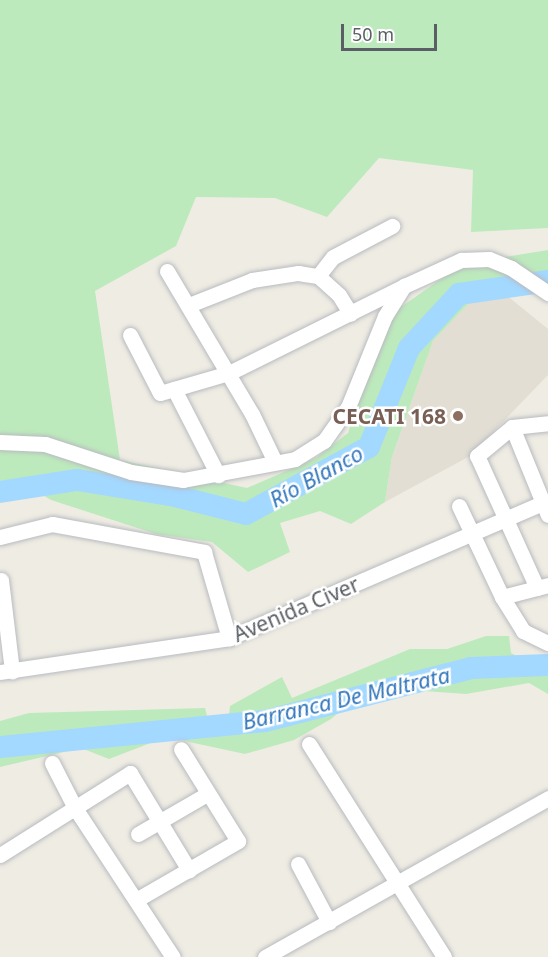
<!DOCTYPE html>
<meta charset="utf-8">
<style>
body{margin:0}
#map{position:relative;width:548px;height:957px;overflow:hidden;background:#efece3;font-family:"Noto Sans",sans-serif}
div>[style]{position:absolute}
[style*='--x']{left:calc(var(--x)*1px);top:calc(var(--y)*1px);width:calc(var(--w)*1px);rotate:calc(var(--a)*1deg)}
.education>*{inset:0;background:#e2ded3}
.green>*{inset:0;background:#bdeabc}
.river>*{height:22px;margin:-11px;padding:0 11px;transform-origin:11px;border-radius:11px;background:#a3d8ff}
.roads{filter:drop-shadow(0 0 2px #b8bbc0) drop-shadow(0 0 2px #b8bbc0)}
.minor>*{height:15px;margin:-7.5px;padding:0 7.5px;transform-origin:7.5px;border-radius:7.5px;background:#fff}
.dots>*{width:16px;height:16px;translate:-50% -50%;box-sizing:border-box;border:3px solid #fff;border-radius:50%}
span{translate:-50% -50%;white-space:nowrap;text-align:center;line-height:1.15;-webkit-text-stroke:5px #fff;paint-order:stroke}
.education-label{font-size:21px;color:#785e54;font-weight:700}
.right{translate:-100% -50%;text-align:right}
.street-label{font-size:21px;color:#5b5f65}
.water-label{font-size:22px;color:#3578bc;font-style:italic}
.scale{position:absolute;left:341px;top:24px;width:96px;height:27px;box-sizing:border-box;border:3px solid #5b5f65;border-top:0;padding-left:8px;font-size:18px;line-height:21px;white-space:nowrap;color:#5b5f65;-webkit-text-stroke:4px #fff;paint-order:stroke}
</style>
<div id="map">
<div class="education">
<div style="clip-path:polygon(500px 290px,548px 329px,548px 375px,470px 456px,385px 502px,392px 457px,433px 341px,474px 298px)"></div>
</div>
<div class="green">
<div style="clip-path:polygon(0 0,548px 0,548px 228px,471px 232px,473px 170px,379px 158px,327px 217px,275px 198px,196px 197px,176px 246px,95px 291px,120px 460px,247px 488px,316px 458px,348px 433px,387px 317px,462px 264px,548px 250px,548px 288px,520px 284px,474px 298px,433px 341px,392px 457px,385px 502px,351px 524px,320px 511px,280px 523px,290px 552px,248px 572px,212px 542px,156px 534px,51px 500px,16px 479px,0 481px)"></div>
<div style="clip-path:polygon(486px 636px,509px 636px,511px 653px,548px 673px,548px 694px,529px 683px,466px 694px,369px 687px,331px 719px,294px 740px,245px 754px,166px 737px,109px 759px,81px 748px,0 767px,0 721px,29px 713px,205px 708px,208px 720px,228px 723px,230px 706px,282px 677px,292px 698px,410px 649px,447px 649px)"></div>
</div>
<div class="river">
<div style="--x:0;--y:492;--w:78;--a:-8.9"></div>
<div style="--x:77;--y:480;--w:95;--a:9.1"></div>
<div style="--x:171;--y:495;--w:77;--a:14.2"></div>
<div style="--x:246;--y:514;--w:140;--a:-28.6"></div>
<div style="--x:369;--y:447;--w:107;--a:-68"></div>
<div style="--x:409;--y:348;--w:74;--a:-47.2"></div>
<div style="--x:459;--y:294;--w:90;--a:-8.3"></div>
<div style="--x:0;--y:747;--w:266;--a:-5.6"></div>
<div style="--x:265;--y:721;--w:213;--a:-14.4"></div>
<div style="--x:471;--y:668;--w:77;--a:-2.2"></div>
</div>
<div class="roads">
<div class="minor">
<div style="--x:167;--y:271;--w:166;--a:59.3"></div>
<div style="--x:252;--y:414;--w:53;--a:64.4"></div>
<div style="--x:318;--y:276;--w:24;--a:-52"></div>
<div style="--x:333;--y:257;--w:67;--a:-27.7"></div>
<div style="--x:318;--y:276;--w:28;--a:42"></div>
<div style="--x:339;--y:295;--w:22;--a:58"></div>
<div style="--x:189;--y:305;--w:68;--a:-21.6"></div>
<div style="--x:252;--y:280;--w:47;--a:-8.7"></div>
<div style="--x:298;--y:273;--w:20;--a:9"></div>
<div style="--x:130;--y:335;--w:65;--a:62.7"></div>
<div style="--x:160;--y:393;--w:72;--a:-16.2"></div>
<div style="--x:229;--y:373;--w:193;--a:-26.4"></div>
<div style="--x:174;--y:389;--w:97;--a:62.9"></div>
<div style="--x:512;--y:427;--w:95;--a:67.8"></div>
<div style="--x:0;--y:442;--w:45;--a:2.5"></div>
<div style="--x:45;--y:444;--w:90;--a:18"></div>
<div style="--x:131;--y:472;--w:53;--a:8.7"></div>
<div style="--x:183;--y:480;--w:114;--a:-10.6"></div>
<div style="--x:295;--y:459;--w:34;--a:-32"></div>
<div style="--x:324;--y:441;--w:42;--a:-54.8"></div>
<div style="--x:348;--y:407;--w:98;--a:-67.9"></div>
<div style="--x:385;--y:316;--w:36;--a:-58"></div>
<div style="--x:404;--y:286;--w:63;--a:-24.5"></div>
<div style="--x:461;--y:260;--w:28;--a:-2"></div>
<div style="--x:489;--y:259;--w:24;--a:22"></div>
<div style="--x:511;--y:268;--w:45;--a:34"></div>
<div style="--x:459;--y:506;--w:101;--a:64.7"></div>
<div style="--x:502;--y:597;--w:40;--a:58"></div>
<div style="--x:523;--y:631;--w:28;--a:26"></div>
<div style="--x:0;--y:537;--w:54;--a:-14"></div>
<div style="--x:52;--y:524;--w:155;--a:10.4"></div>
<div style="--x:204;--y:552;--w:90;--a:73.8"></div>
<div style="--x:1;--y:580;--w:92;--a:83.1"></div>
<div style="--x:537;--y:588;--w:145;--a:-114.4"></div>
<div style="--x:477;--y:456;--w:45;--a:-39.6"></div>
<div style="--x:512;--y:427;--w:36;--a:-6"></div>
<div style="--x:502;--y:597;--w:48;--a:-14.6"></div>
<div style="--x:0;--y:672;--w:232;--a:-8.4"></div>
<div style="--x:229;--y:638;--w:342;--a:-23.3"></div>
<div style="--x:309;--y:744;--w:252;--a:57.6"></div>
<div style="--x:52;--y:763;--w:51;--a:62.9"></div>
<div style="--x:75;--y:808;--w:178;--a:56.7"></div>
<div style="--x:138;--y:834;--w:80;--a:-30.1"></div>
<div style="--x:0;--y:855;--w:154;--a:-32.2"></div>
<div style="--x:130;--y:773;--w:114;--a:58.7"></div>
<div style="--x:298;--y:864;--w:66;--a:61.9"></div>
<div style="--x:136;--y:900;--w:118;--a:-30"></div>
<div style="--x:238;--y:841;--w:108;--a:-121.8"></div>
<div style="--x:265;--y:957;--w:325;--a:-29.3"></div>
</div>
</div>
<div class="dots">
<div style="left:458px;top:416px;background:#8d6e63"></div>
</div>
<div class="education-label">
<span class="right" style="left:446px;top:416px">CECATI 168</span>
</div>
<div class="street-label">
<span style="left:296px;top:609px;rotate:-23deg">Avenida Civer</span>
</div>
<div class="water-label">
<span style="left:316px;top:476px;rotate:-29deg">Río Blanco</span>
<span style="left:346px;top:698px;rotate:-13deg">Barranca De Maltrata</span>
</div>
<div class="scale">50 m</div>
</div>
